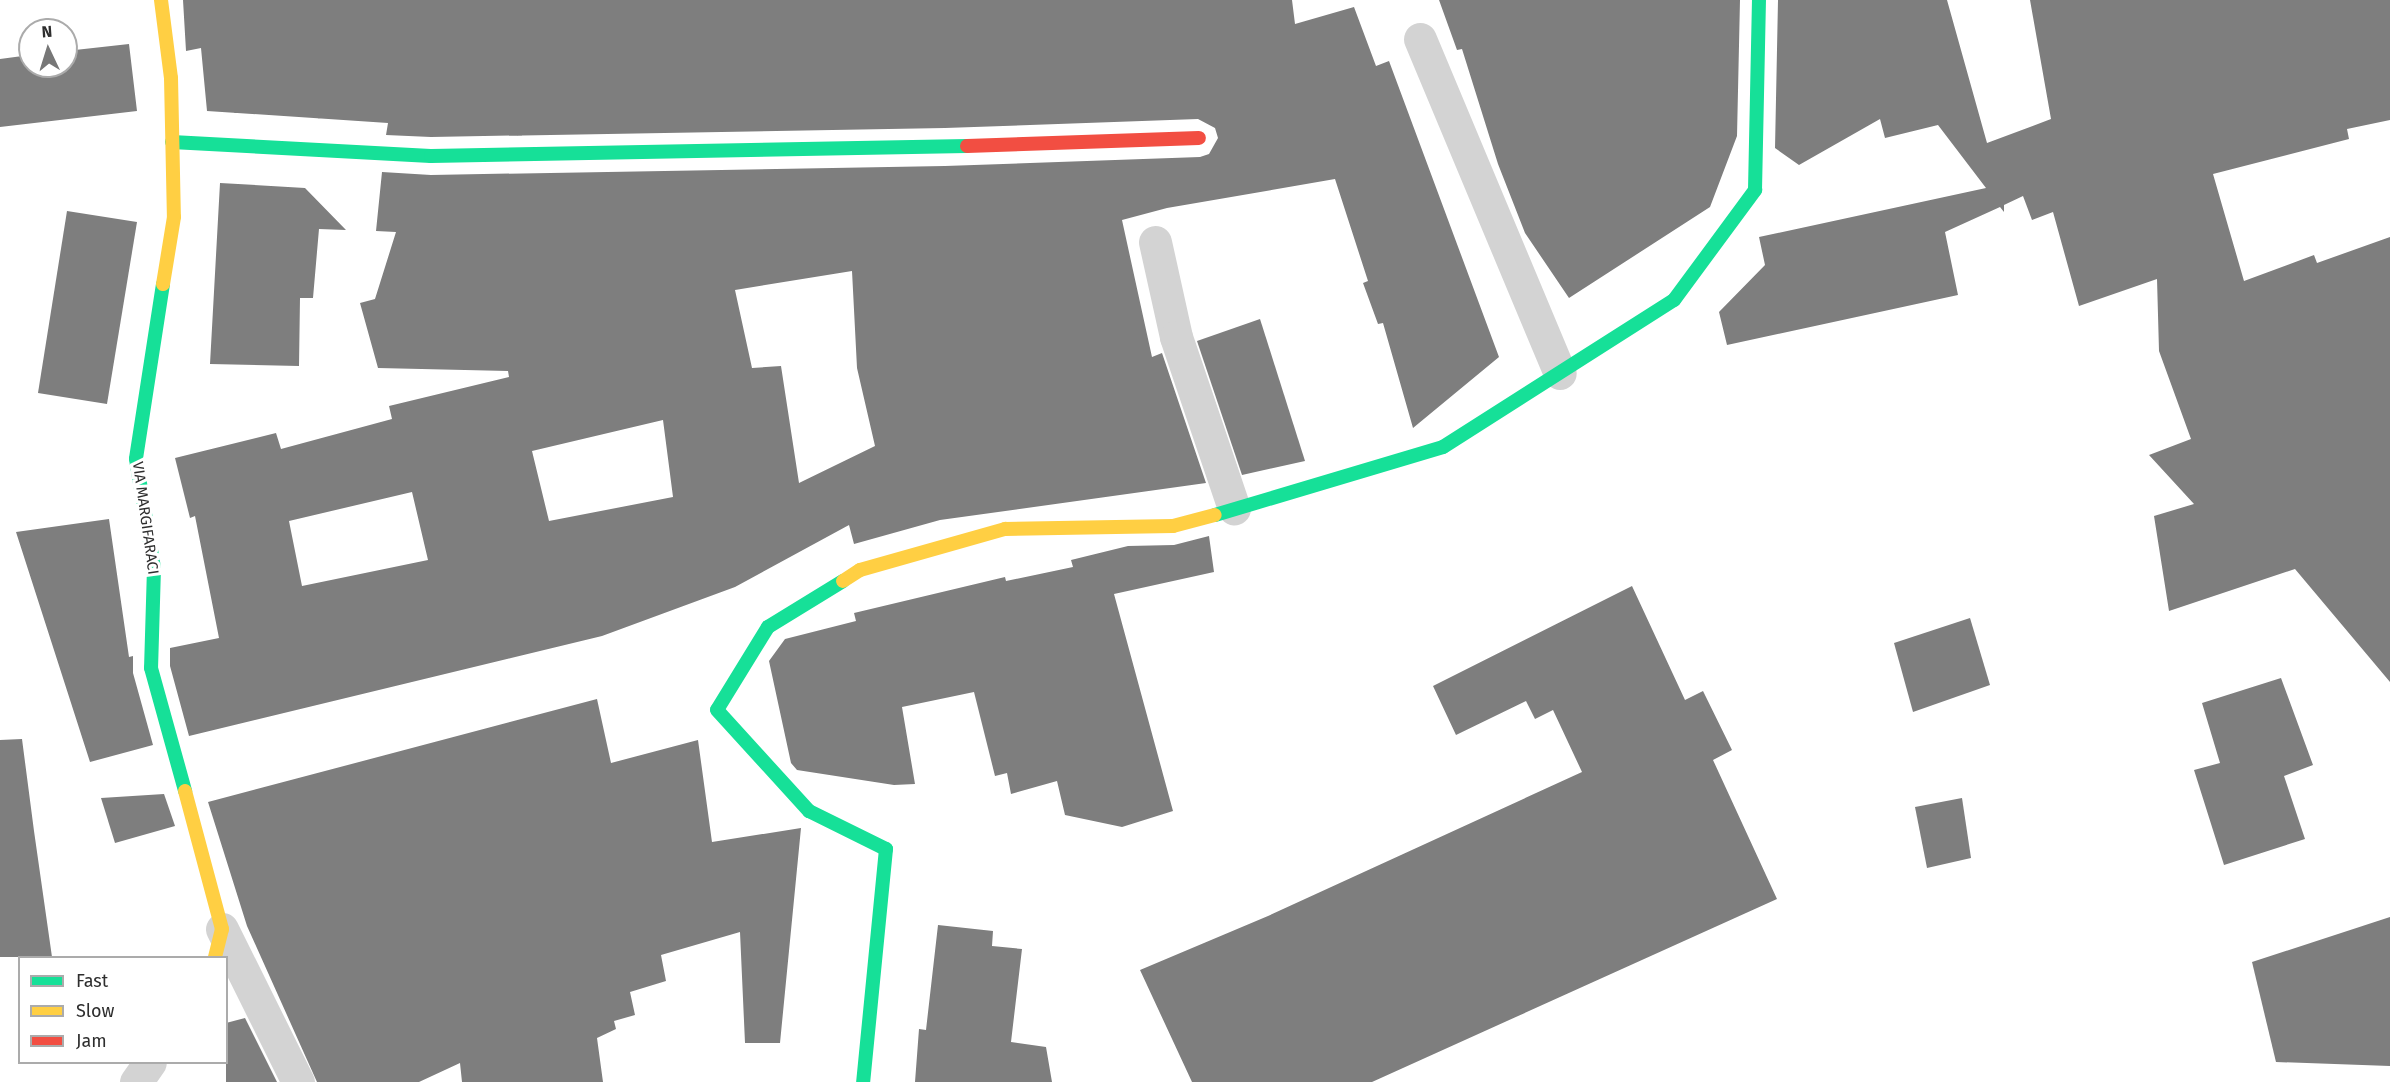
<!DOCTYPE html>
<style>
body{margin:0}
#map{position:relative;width:2390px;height:1082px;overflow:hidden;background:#fff;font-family:"Fira Sans",sans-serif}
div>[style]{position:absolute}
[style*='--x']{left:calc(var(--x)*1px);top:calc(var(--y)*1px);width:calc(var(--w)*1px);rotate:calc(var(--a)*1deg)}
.building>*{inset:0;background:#7e7e7e}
.street>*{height:33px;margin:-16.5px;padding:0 16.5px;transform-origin:16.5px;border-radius:16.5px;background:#d3d3d3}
.fast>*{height:14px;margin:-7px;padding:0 7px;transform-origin:7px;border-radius:7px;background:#16e098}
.slow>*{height:14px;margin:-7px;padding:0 7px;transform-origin:7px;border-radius:7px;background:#ffcf43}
.jam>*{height:14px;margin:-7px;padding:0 7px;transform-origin:7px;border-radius:7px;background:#f24e42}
span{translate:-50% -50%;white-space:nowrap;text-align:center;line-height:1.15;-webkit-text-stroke:6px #fff;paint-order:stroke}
.street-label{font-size:15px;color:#2e2e2e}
.legend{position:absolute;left:18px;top:956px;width:210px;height:108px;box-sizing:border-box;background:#fff;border:2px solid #ababab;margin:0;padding:8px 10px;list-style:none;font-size:18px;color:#2e2e2e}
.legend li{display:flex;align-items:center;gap:12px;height:30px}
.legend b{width:30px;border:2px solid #ababab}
.north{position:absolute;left:18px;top:18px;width:60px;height:60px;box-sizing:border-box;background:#fff;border:2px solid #ababab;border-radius:50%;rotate:356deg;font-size:16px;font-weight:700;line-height:24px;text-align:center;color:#2e2e2e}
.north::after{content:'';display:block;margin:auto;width:21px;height:27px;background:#777;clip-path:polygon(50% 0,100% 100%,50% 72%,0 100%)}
</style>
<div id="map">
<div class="building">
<div style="clip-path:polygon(evenodd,183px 0,1292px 0,1295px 24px,1354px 7px,1376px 66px,1389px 61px,1499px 357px,1413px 428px,1383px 323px,1378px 324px,1363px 283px,1368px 281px,1335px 179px,1167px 208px,1122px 220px,1152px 357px,1162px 353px,1206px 483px,940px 520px,854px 544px,849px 525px,735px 587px,602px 636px,189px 736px,170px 666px,170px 648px,219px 638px,195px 516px,190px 518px,175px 458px,276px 433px,281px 449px,392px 419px,389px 406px,509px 377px,508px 371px,378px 368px,360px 303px,375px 299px,396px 232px,376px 231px,382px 172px,431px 175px,945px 166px,1200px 157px,1209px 154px,1218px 138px,1215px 128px,1198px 119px,945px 128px,431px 137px,386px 135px,388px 123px,207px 111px,201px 48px,186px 51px,183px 0,852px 271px,857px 368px,875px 446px,799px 483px,781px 366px,752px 368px,735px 290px,852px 271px,183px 0,663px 420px,673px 497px,549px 521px,532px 451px,663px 420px,183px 0,412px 492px,428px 560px,302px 586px,289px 521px,412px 492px)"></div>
<div style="clip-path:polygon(1439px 0,1740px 0,1737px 136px,1710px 207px,1569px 298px,1525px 233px,1498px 164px,1462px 49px,1457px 50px)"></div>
<div style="clip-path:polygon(1778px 0,1947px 0,1987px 143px,2051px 119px,2030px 0,2390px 0,2390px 120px,2347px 129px,2349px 139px,2213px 174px,2244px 281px,2314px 255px,2317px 263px,2390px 237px,2390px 682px,2295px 569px,2169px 611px,2154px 516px,2194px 504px,2149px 455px,2191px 439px,2159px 351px,2157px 279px,2079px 306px,2053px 212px,2032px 220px,2023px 196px,2004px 205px,2004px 212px,2000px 207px,1945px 232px,1958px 295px,1727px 345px,1719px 312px,1765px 265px,1759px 237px,1986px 188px,1938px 125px,1885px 138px,1880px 119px,1799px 165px,1775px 148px)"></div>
<div style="clip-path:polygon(129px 44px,137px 111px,0 127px,0 59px,30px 55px,30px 66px,66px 66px,66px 51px)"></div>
<div style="clip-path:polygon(220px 183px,305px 188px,346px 230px,319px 229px,313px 298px,300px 298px,299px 366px,210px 364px)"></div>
<div style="clip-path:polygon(67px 211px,137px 222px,107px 404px,38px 393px)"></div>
<div style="clip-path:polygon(1260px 319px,1305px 461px,1242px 475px,1197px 341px)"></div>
<div style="clip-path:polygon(109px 519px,129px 657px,133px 656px,133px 673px,153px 745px,90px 762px,16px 532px)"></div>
<div style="clip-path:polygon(1209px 536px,1214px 572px,1114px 594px,1173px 811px,1122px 827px,1065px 815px,1057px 781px,1011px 794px,1007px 773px,995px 776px,974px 692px,902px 707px,915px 784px,894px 785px,797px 770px,791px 763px,769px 661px,785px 639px,856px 621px,854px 613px,1005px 577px,1006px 581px,1073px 567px,1071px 560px,1128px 546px,1174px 545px)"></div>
<div style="clip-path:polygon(1632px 586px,1685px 700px,1703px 691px,1732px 750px,1713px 760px,1777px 899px,1372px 1082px,1192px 1082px,1140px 970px,1268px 916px,1582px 772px,1553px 710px,1535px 719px,1526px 701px,1456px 735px,1433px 686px)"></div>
<div style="clip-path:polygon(1970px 618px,1990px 685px,1913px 712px,1894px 643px)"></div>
<div style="clip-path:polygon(2281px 678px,2313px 765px,2284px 776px,2305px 839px,2224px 865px,2194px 770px,2220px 763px,2202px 703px)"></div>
<div style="clip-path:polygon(597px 699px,611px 763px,698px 740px,712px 842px,801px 828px,780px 1043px,745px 1043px,740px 932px,661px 955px,666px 981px,630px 992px,635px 1015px,614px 1021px,616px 1029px,597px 1038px,603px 1082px,462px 1082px,460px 1063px,419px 1082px,317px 1082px,247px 926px,208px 802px)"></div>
<div style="clip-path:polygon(22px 739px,34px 831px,52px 957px,0 957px,0 740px)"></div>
<div style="clip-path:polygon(164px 794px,175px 826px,115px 843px,101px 798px)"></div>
<div style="clip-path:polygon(1962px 798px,1971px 858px,1927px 868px,1915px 807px)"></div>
<div style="clip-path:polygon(2390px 917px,2390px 1066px,2276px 1062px,2252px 962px)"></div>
<div style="clip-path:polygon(938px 925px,993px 931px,992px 946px,1022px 949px,1011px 1042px,1046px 1047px,1052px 1082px,915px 1082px,919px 1029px,926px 1030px)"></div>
<div style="clip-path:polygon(245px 1018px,277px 1082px,226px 1082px,226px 1023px)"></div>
</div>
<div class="street">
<div style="--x:1420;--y:39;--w:362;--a:67.3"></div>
<div style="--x:1155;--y:242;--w:97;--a:77.5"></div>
<div style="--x:1176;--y:337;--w:181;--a:71.3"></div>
<div style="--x:222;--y:929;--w:171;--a:63.6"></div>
<div style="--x:136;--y:1082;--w:24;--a:-55"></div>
</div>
<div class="fast">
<div style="--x:172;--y:142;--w:259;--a:3.1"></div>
<div style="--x:431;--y:156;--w:536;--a:-1.07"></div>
<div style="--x:163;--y:284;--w:177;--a:98.8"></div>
<div style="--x:136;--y:459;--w:110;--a:80.6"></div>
<div style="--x:154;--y:568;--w:100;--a:91.7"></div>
<div style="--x:151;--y:668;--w:128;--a:74.5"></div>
<div style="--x:1215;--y:515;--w:238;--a:-16.6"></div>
<div style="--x:1443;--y:447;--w:274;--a:-32.5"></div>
<div style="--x:1674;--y:300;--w:137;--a:-53.6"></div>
<div style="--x:1755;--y:190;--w:190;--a:-88.8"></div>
<div style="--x:843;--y:581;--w:88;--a:148.5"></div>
<div style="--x:768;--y:627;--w:97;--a:121.6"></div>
<div style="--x:717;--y:710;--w:137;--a:47.7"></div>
<div style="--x:809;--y:811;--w:86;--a:26.3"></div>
<div style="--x:886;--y:849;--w:234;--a:95.6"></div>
</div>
<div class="slow">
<div style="--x:161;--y:0;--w:79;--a:82.7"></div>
<div style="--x:171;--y:78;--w:139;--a:88.8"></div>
<div style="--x:174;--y:217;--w:68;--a:99.3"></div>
<div style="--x:843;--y:581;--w:20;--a:-33"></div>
<div style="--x:860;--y:570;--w:151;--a:-15.8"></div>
<div style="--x:1005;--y:529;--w:168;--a:-1"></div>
<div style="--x:1173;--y:526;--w:43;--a:-14.7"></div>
<div style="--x:185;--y:791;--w:143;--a:75"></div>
<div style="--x:222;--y:929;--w:30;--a:104"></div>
</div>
<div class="jam">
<div style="--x:967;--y:146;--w:232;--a:-2"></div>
</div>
<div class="street-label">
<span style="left:145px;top:518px;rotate:82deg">VIA MARGIFARACI</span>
</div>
<ul class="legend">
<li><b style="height:8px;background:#16e098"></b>Fast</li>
<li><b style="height:8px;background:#ffcf43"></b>Slow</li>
<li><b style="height:8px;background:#f24e42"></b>Jam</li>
</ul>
<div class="north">N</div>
</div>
